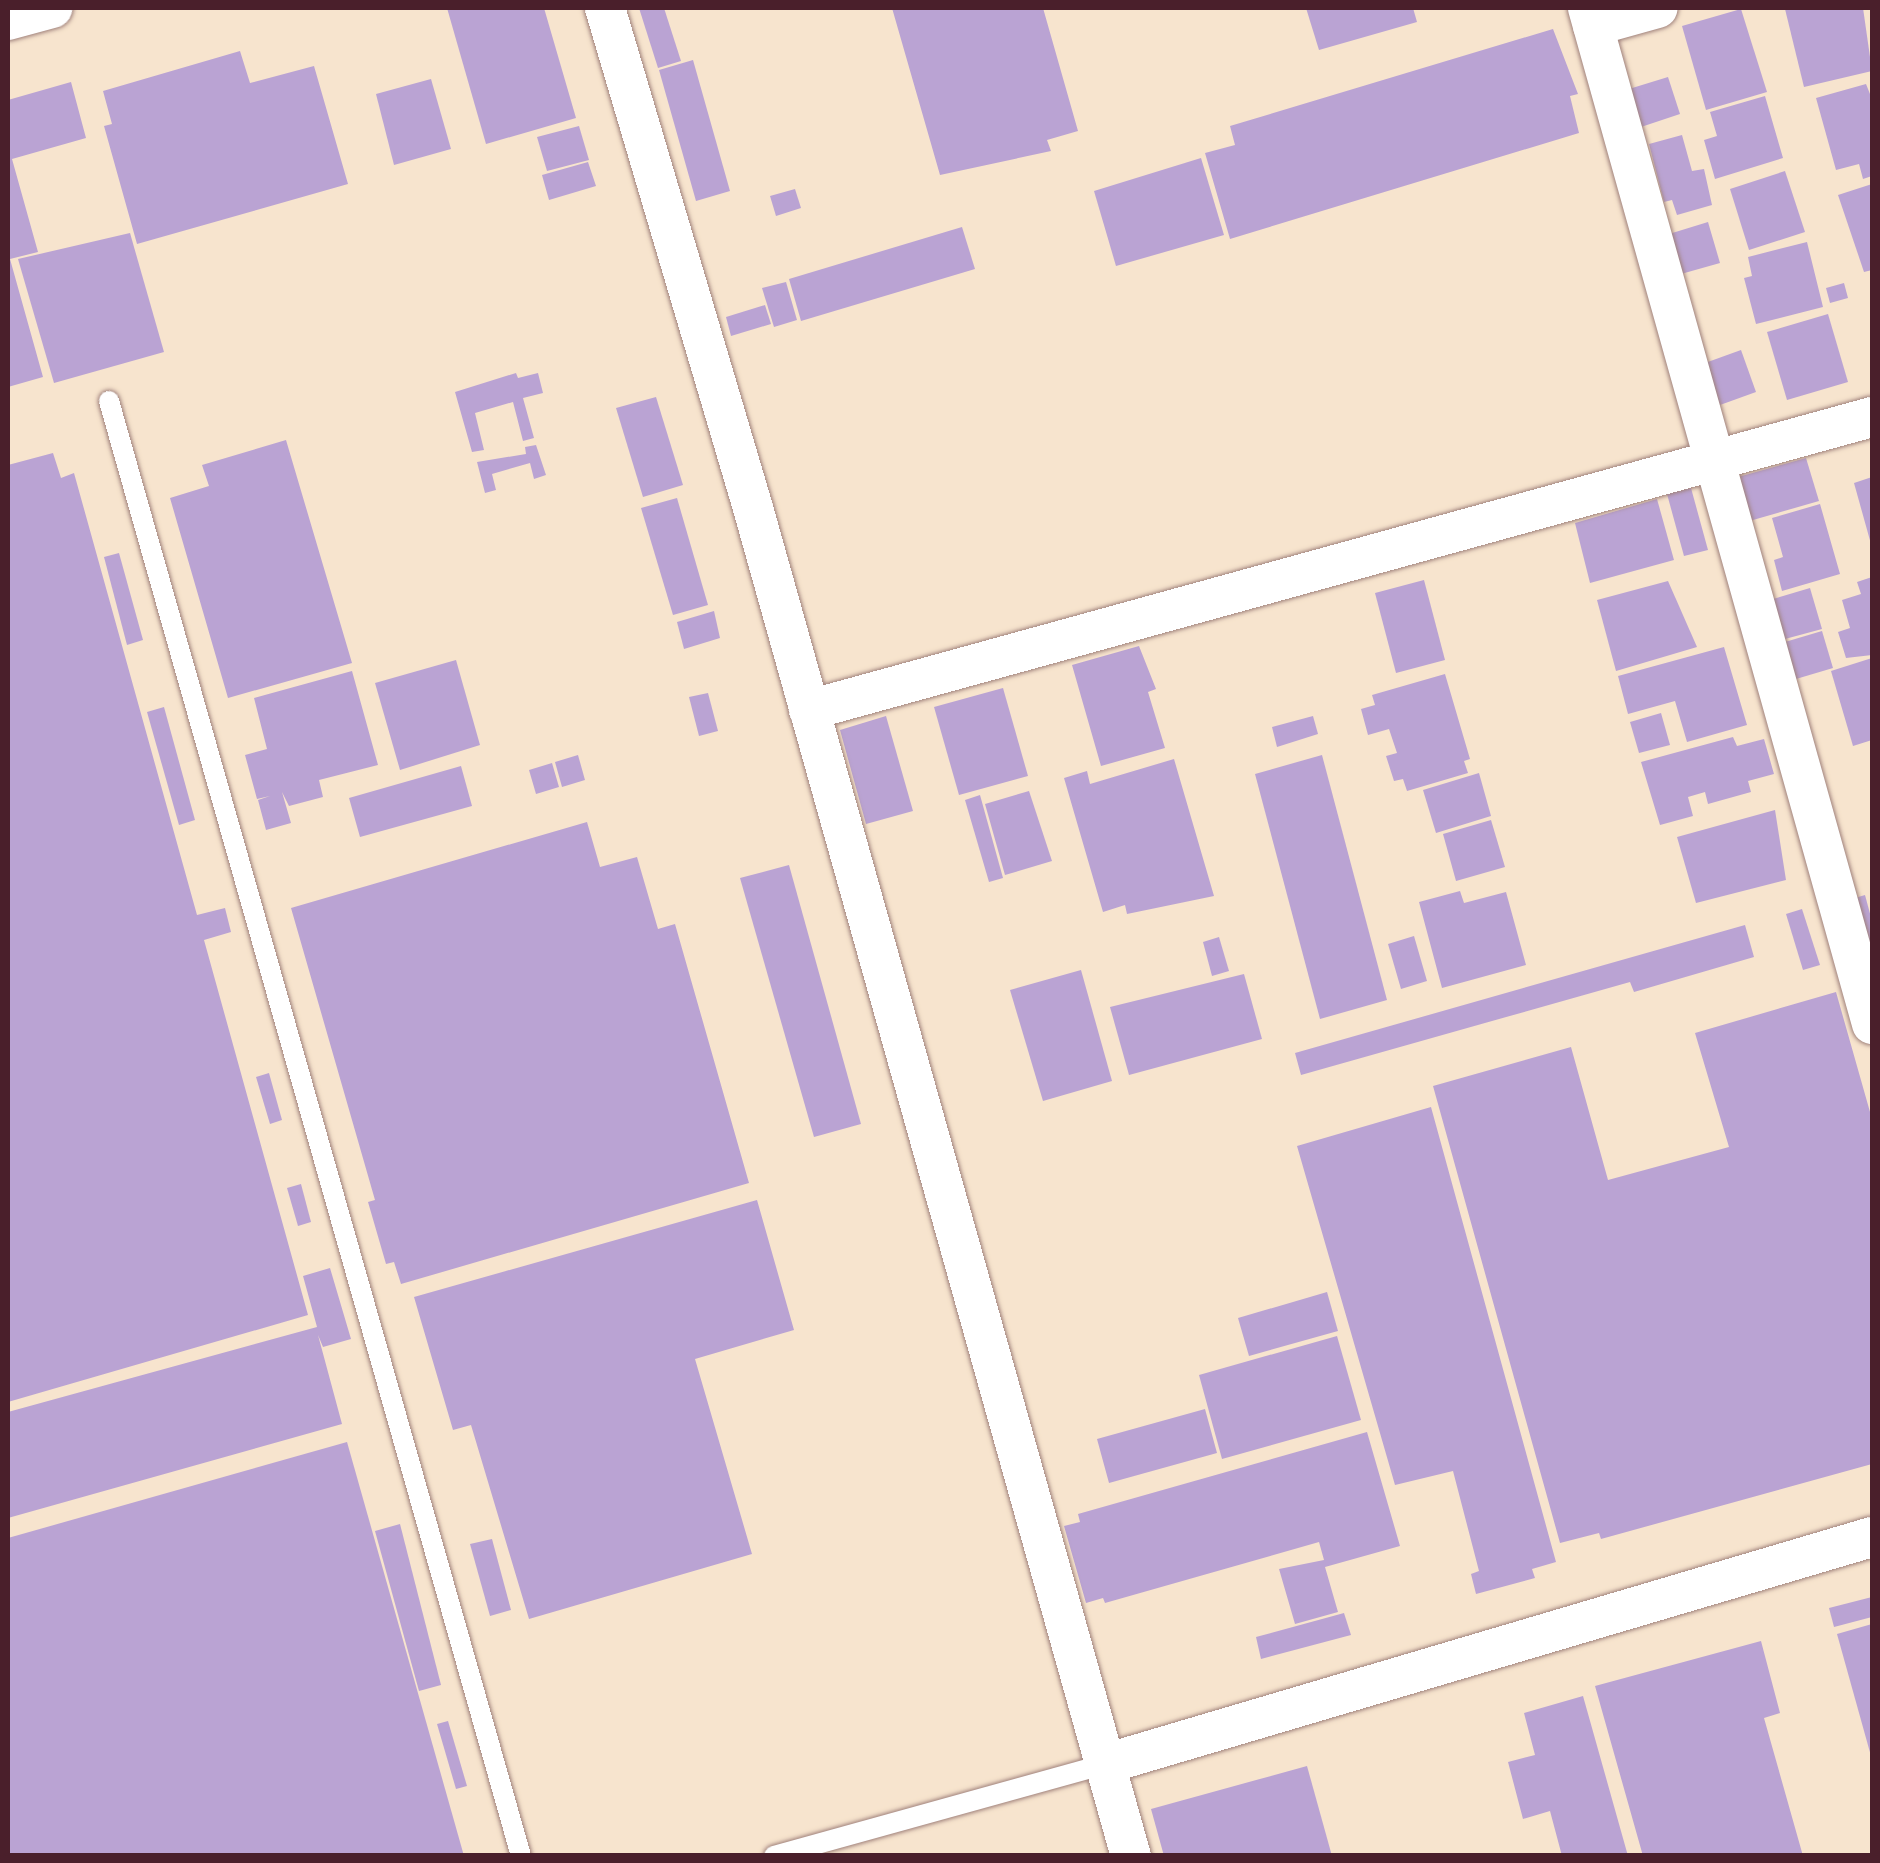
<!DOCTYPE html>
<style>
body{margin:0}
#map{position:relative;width:1880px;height:1863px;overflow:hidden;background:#f7e4ce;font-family:"Playpen Sans",sans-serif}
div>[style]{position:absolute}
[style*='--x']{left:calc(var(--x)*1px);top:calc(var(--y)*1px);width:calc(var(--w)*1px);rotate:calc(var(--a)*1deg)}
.building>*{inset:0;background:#baa3d3}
.roads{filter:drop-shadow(0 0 2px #a0827c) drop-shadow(0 0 2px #a0827c)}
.service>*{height:20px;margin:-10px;padding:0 10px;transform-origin:10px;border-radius:10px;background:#fff}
.minor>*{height:40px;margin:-20px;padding:0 20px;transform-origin:20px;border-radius:20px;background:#fff}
span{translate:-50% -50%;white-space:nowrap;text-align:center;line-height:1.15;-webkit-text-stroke:8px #fdfcf7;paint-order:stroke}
.frame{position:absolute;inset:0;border:10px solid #4a1f2b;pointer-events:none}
</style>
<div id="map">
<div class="building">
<div style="clip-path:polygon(447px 8px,544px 8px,576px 118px,486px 144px)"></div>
<div style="clip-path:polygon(639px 8px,664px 8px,681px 61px,658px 68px)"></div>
<div style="clip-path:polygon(892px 8px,1043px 8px,1078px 131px,1047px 140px,1051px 151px,940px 175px)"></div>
<div style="clip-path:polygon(1306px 8px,1413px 8px,1417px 22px,1319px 50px)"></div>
<div style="clip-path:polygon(1863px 8px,1872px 71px,1804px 87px,1785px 9px)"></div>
<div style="clip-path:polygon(1741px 9px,1767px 92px,1706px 110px,1682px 26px)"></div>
<div style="clip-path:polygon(1553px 29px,1578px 94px,1570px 96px,1579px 133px,1230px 239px,1205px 153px,1235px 145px,1230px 126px)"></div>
<div style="clip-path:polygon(240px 51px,250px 83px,314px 66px,348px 184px,137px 244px,104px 126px,112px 124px,103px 91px)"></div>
<div style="clip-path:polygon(693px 60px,730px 191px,696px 201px,659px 70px)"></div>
<div style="clip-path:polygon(1668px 77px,1680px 114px,1641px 127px,1629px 89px)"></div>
<div style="clip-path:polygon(431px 79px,451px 149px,394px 165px,376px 94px)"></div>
<div style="clip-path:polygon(71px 82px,86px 138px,12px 159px,38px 252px,10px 259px,43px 377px,8px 387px,8px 100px)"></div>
<div style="clip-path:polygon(1866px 84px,1872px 99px,1872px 176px,1863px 179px,1859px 164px,1836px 170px,1816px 98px)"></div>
<div style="clip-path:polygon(1765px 96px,1783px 158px,1715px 179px,1704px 140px,1717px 136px,1710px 112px)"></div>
<div style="clip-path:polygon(579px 126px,589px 160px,547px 171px,537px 137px)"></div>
<div style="clip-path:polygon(1682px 135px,1692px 171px,1704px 169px,1712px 205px,1677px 215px,1672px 200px,1664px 202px,1649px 144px)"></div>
<div style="clip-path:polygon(1201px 158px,1224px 235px,1116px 266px,1094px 191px)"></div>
<div style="clip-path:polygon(588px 162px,596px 186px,549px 200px,542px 175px)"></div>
<div style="clip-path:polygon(1785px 171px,1805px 232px,1749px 250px,1730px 189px)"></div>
<div style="clip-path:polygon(1872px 184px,1872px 270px,1864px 272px,1838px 195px)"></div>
<div style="clip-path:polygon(795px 189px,801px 208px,776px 216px,770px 196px)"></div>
<div style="clip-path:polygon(1708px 222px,1720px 263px,1681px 274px,1669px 234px)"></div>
<div style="clip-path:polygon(962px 227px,975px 269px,801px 321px,789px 279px)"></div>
<div style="clip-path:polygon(130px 233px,164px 352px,54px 383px,18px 259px)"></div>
<div style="clip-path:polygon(1807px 242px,1823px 307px,1756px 324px,1744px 278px,1752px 276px,1748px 257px)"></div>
<div style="clip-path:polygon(786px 282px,797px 320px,774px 327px,762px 288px)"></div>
<div style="clip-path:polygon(1844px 283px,1848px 298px,1830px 303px,1826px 288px)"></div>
<div style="clip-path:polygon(765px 305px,771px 324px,731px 336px,726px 317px)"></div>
<div style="clip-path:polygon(1828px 314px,1848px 382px,1787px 400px,1767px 332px)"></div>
<div style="clip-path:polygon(1741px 350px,1756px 392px,1720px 405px,1705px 363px)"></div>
<div style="clip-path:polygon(516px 373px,518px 378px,538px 373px,543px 393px,523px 398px,534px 438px,523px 441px,513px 402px,475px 413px,484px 450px,472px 452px,455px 392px)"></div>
<div style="clip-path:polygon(656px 397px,683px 485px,643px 497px,616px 408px)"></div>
<div style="clip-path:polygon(286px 440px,352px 663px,228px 698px,170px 498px,209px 486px,202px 465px)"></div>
<div style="clip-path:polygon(536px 445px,546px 475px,534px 479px,530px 463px,492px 474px,496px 490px,485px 493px,477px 462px,526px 454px,525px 447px)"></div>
<div style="clip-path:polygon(53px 453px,61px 478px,74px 473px,197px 915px,225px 908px,231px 932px,204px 940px,308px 1315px,8px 1402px,8px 465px)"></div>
<div style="clip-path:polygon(1806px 458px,1819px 501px,1746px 522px,1738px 477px)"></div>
<div style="clip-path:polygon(1872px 477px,1872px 543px,1871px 544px,1854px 483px)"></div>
<div style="clip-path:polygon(1691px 488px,1708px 550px,1684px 556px,1667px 494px)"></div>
<div style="clip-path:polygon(677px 498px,708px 605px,673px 615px,641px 508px)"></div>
<div style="clip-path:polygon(1657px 499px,1674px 560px,1590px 583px,1575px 523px)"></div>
<div style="clip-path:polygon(1820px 504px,1840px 574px,1782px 591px,1774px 560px,1783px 557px,1772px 518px)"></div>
<div style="clip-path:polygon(119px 553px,143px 640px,127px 645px,104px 557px)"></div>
<div style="clip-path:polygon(1872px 577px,1872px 655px,1846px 658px,1838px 632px,1850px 628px,1842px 600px,1861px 594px,1857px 582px)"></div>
<div style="clip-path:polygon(1424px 580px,1445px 660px,1396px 673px,1375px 593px)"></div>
<div style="clip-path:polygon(1668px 581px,1697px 647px,1616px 671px,1597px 600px)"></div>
<div style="clip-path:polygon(1810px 588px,1822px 629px,1785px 639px,1773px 599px)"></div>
<div style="clip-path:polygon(714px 611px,720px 638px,684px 649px,677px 622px)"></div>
<div style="clip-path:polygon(1822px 631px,1833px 668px,1796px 679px,1785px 642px)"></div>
<div style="clip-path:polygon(1139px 646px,1156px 689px,1148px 692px,1165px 748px,1101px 766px,1072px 665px)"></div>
<div style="clip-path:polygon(1724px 647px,1747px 725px,1687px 742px,1675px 701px,1628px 714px,1618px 676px)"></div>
<div style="clip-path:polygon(1872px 658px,1872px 740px,1853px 746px,1831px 671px)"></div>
<div style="clip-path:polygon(456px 660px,480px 745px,400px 770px,375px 683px)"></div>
<div style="clip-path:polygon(352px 671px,378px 765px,319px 780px,323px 797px,289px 806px,282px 792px,291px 823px,266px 830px,258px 800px,270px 796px,257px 799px,245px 755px,267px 749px,254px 698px)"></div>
<div style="clip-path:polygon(1445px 674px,1470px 759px,1464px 761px,1468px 773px,1407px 791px,1403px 779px,1394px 781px,1386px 756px,1397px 753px,1389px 729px,1368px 735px,1361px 709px,1375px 705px,1372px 695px)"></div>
<div style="clip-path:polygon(1003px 688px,1028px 776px,959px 795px,934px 707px)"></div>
<div style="clip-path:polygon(708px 693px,718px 731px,699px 736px,689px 697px)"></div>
<div style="clip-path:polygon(164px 707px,195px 820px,179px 825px,147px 712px)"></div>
<div style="clip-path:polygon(1661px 713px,1670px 745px,1639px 753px,1630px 722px)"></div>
<div style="clip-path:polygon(886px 716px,913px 811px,866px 824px,840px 730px)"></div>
<div style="clip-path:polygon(1313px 716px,1318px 734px,1277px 747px,1272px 727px)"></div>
<div style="clip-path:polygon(1733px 737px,1737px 746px,1764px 739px,1774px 774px,1748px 781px,1751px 792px,1708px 804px,1705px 792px,1688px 797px,1693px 816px,1660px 825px,1641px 762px)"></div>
<div style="clip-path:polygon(578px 755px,585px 780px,562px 787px,555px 762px)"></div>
<div style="clip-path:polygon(1322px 755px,1387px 1000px,1320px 1019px,1255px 774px)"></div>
<div style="clip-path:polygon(1174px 759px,1214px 896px,1127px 914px,1125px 905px,1103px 912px,1064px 778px,1087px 771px,1090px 784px)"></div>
<div style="clip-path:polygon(552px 763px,559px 787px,536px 794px,529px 770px)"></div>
<div style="clip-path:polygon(461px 766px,472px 806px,360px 837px,349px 798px)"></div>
<div style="clip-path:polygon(1479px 773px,1491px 816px,1436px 833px,1423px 790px)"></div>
<div style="clip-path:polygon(1029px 791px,1052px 861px,1005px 875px,985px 804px)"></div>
<div style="clip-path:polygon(980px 795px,1003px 878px,989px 882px,965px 800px)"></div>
<div style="clip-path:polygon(1775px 810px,1786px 880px,1696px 903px,1677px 837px)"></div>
<div style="clip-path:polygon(1491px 820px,1505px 867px,1456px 881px,1443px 834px)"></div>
<div style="clip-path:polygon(587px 822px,600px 867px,637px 857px,658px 929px,675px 924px,749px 1183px,401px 1284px,394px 1262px,386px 1264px,368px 1202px,375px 1200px,291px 908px)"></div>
<div style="clip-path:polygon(789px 865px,861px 1124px,814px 1137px,740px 878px)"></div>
<div style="clip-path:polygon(1460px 891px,1464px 903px,1506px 892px,1526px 965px,1442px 988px,1419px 902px)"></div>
<div style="clip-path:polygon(1865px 895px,1872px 921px,1872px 958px,1855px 898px)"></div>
<div style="clip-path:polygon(1802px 909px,1820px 965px,1803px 970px,1786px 914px)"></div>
<div style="clip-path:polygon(1745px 925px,1754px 957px,1634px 992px,1630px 982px,1301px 1075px,1295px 1053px)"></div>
<div style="clip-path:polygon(1414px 936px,1427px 981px,1401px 989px,1388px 944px)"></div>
<div style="clip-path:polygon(1219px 937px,1229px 971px,1212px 976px,1203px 942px)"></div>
<div style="clip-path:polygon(1081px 970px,1112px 1081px,1043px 1101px,1010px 990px)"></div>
<div style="clip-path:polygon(1244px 974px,1262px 1039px,1129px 1075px,1110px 1007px)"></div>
<div style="clip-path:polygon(1836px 992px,1872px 1119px,1872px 1464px,1601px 1539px,1599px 1533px,1560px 1543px,1433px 1086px,1571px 1047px,1608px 1180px,1729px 1147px,1695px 1033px)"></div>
<div style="clip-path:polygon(269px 1073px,282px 1120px,270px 1124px,256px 1077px)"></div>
<div style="clip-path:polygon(1431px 1107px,1556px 1562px,1532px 1569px,1535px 1578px,1476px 1594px,1471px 1574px,1479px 1571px,1453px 1471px,1395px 1485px,1297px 1146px)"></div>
<div style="clip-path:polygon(301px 1184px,311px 1222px,298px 1226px,287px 1188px)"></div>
<div style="clip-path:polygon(757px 1200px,794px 1330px,695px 1359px,752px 1554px,529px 1619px,471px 1425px,453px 1430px,414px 1297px)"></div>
<div style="clip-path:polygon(330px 1268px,351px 1339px,323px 1347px,318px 1335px,342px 1424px,8px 1518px,8px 1412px,317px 1327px,303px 1276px)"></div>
<div style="clip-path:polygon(1327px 1292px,1338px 1331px,1249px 1356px,1238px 1318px)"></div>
<div style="clip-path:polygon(1337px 1336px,1361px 1420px,1222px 1459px,1199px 1375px)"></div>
<div style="clip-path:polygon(1205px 1409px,1217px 1453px,1109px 1483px,1097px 1439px)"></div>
<div style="clip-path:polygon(1367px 1432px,1400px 1546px,1325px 1567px,1338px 1612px,1295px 1624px,1279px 1569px,1324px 1560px,1319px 1542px,1105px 1603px,1103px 1598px,1086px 1603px,1064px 1526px,1080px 1522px,1078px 1514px)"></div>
<div style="clip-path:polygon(347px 1442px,464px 1856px,8px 1856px,8px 1538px)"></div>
<div style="clip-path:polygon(400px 1524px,441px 1685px,419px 1691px,375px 1531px)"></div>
<div style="clip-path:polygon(492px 1539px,511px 1610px,490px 1616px,470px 1544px)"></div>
<div style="clip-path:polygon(1872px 1597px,1872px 1617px,1834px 1627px,1829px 1608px)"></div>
<div style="clip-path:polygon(1344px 1613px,1351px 1635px,1261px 1659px,1256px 1637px)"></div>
<div style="clip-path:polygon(1872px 1624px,1872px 1756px,1871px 1756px,1837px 1634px)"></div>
<div style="clip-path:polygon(1761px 1641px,1780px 1713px,1764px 1718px,1803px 1856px,1643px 1856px,1595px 1686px)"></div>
<div style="clip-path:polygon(1583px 1696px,1628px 1856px,1562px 1856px,1550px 1811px,1523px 1819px,1508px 1762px,1535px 1755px,1524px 1713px)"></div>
<div style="clip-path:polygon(448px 1721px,467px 1786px,456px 1789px,437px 1724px)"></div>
<div style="clip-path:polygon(1307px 1766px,1332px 1856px,1164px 1856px,1151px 1809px)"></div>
</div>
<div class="roads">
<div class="service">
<div style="--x:109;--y:401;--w:1512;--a:74.19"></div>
<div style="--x:774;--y:1856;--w:344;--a:-15.5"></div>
</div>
<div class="minor">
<div style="--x:605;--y:8;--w:521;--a:73.51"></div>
<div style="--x:753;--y:508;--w:1400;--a:74.34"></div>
<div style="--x:1588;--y:8;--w:1055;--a:74.38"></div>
<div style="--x:8;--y:20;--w:46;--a:-15.3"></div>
<div style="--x:1593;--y:26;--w:67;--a:-15.5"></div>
<div style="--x:809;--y:710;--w:1103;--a:-15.41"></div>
<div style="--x:1105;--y:1764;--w:800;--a:-16.49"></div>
</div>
</div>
<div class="frame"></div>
</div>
